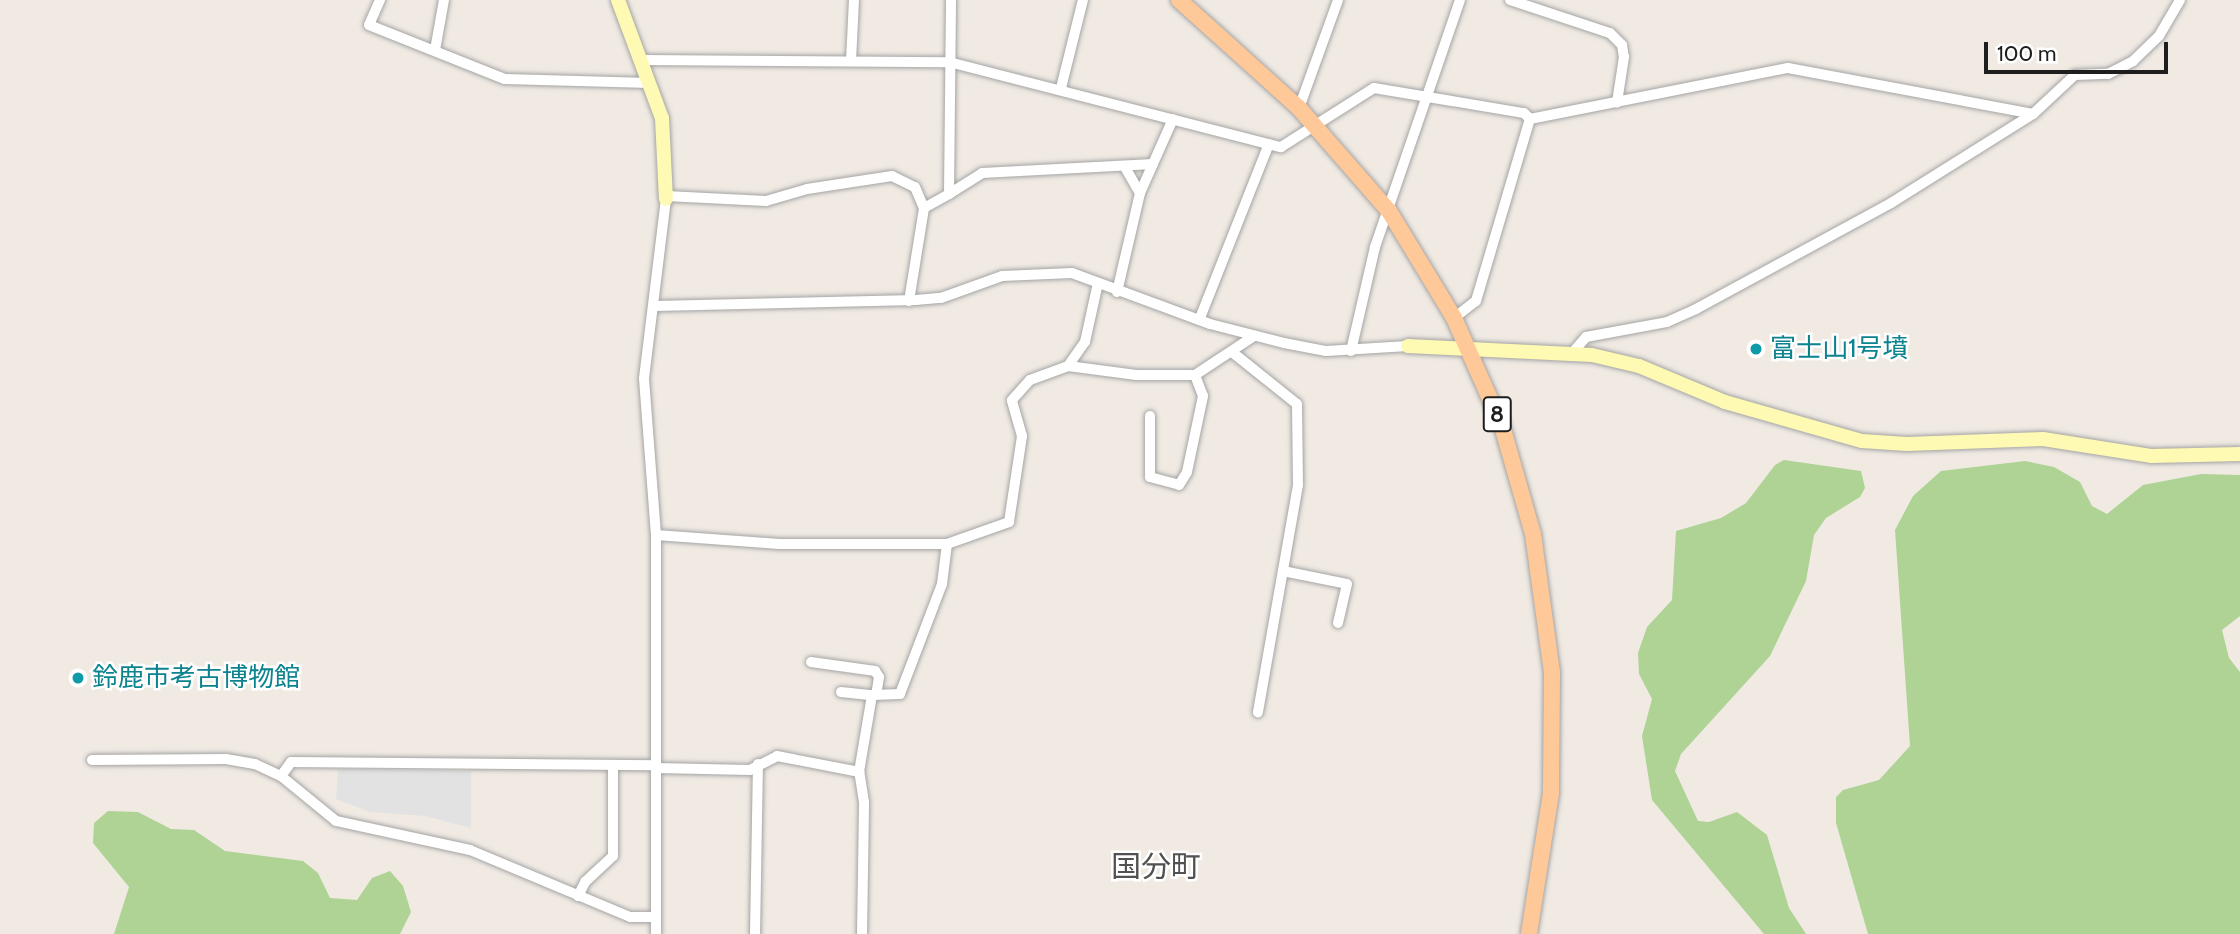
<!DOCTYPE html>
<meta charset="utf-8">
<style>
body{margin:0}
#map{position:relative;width:2240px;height:934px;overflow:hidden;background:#f0eae3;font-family:Cabin,"Noto Sans JP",sans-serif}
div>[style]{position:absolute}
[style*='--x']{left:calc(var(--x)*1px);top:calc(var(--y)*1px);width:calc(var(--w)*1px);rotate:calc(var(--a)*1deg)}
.forest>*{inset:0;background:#aed395}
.parking>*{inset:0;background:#e2e2e2}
.roads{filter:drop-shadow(0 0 2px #a5a5a5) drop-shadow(0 0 2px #a5a5a5)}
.street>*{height:10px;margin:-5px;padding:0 5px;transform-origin:5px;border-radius:5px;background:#fff}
.secondary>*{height:14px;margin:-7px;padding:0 7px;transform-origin:7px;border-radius:7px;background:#fffab3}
.primary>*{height:16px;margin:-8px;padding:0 8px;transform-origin:8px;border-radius:8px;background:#ffc899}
.dots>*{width:19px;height:19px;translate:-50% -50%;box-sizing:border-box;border:4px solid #fff;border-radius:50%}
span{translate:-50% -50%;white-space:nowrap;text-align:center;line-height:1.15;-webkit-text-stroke:5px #fff;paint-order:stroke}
.shield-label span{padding:2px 5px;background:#fff;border:2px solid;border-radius:5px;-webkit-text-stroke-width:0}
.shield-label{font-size:24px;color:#1e1e1e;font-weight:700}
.culture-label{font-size:26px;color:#0d838f}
.left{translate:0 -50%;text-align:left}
.quarter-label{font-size:30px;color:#515151}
.scale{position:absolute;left:1984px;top:42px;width:184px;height:32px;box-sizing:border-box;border:4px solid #1e1e1e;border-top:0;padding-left:9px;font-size:21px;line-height:24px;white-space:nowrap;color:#1e1e1e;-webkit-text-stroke:5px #fff;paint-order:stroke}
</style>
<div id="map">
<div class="forest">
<div style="clip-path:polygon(1784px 460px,1861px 471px,1865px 488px,1860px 497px,1826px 518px,1814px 535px,1806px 581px,1770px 656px,1681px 754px,1675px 771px,1698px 821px,1709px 822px,1737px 812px,1767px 835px,1789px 908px,1806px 934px,1764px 934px,1652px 800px,1642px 736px,1652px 699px,1639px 674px,1638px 653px,1647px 627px,1672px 600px,1676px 531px,1721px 518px,1746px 503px,1775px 465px)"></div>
<div style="clip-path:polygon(2025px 461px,2054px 467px,2080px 482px,2092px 506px,2107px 514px,2143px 485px,2201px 474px,2240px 475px,2240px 616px,2222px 630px,2229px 658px,2240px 672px,2240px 934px,1868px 934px,1836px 823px,1836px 797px,1843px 790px,1879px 780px,1910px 746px,1895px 530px,1913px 496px,1941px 471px)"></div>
<div style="clip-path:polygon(108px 811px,138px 812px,171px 829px,194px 830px,225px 851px,303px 861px,318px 873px,330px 898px,357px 900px,372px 878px,390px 871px,403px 886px,411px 912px,400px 934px,114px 934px,129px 887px,93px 843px,94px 823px)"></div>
</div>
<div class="parking">
<div style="clip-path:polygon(338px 769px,471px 771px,471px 828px,425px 816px,370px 812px,336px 799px)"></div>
</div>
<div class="roads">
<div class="street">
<div style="--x:380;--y:0;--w:27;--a:114"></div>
<div style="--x:369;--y:25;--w:146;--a:21.7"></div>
<div style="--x:505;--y:79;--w:145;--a:1.6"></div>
<div style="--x:1510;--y:0;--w:105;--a:18.3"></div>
<div style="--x:1610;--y:33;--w:17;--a:45"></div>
<div style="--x:1622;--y:45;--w:12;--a:81"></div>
<div style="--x:1624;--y:57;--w:46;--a:98.8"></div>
<div style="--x:435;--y:50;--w:51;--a:-79.8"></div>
<div style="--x:642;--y:60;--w:307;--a:0.4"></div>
<div style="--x:949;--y:62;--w:343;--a:14.4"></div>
<div style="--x:1281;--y:147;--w:110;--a:-32.4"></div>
<div style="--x:1374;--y:88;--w:152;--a:9.5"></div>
<div style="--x:1524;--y:113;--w:8;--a:45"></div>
<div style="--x:1530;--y:119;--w:263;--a:-11.2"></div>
<div style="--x:1788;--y:68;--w:249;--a:10.6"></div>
<div style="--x:851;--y:61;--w:61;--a:-87.2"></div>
<div style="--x:1061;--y:88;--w:91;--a:-76"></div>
<div style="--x:1299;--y:108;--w:115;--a:-70.1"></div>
<div style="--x:1126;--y:169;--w:28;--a:60"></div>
<div style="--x:949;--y:194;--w:39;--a:-32"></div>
<div style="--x:982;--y:173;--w:171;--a:-3"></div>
<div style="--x:666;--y:196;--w:100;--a:2.9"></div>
<div style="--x:766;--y:201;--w:43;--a:-16.3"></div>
<div style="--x:807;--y:189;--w:86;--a:-8.7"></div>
<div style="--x:892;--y:176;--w:25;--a:26"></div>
<div style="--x:915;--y:187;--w:23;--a:67"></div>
<div style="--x:924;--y:208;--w:29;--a:-29"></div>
<div style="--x:949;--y:194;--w:194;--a:-89.4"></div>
<div style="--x:1117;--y:292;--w:102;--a:-76.9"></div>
<div style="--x:1140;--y:193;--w:81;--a:-66"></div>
<div style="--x:909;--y:301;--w:94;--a:-80.8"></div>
<div style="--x:655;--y:306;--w:261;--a:-1.3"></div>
<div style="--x:916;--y:300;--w:25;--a:-5"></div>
<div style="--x:941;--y:298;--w:65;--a:-19.8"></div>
<div style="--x:1002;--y:276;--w:70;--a:-2.5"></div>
<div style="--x:1072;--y:273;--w:147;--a:20.3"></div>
<div style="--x:1210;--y:324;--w:76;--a:14.4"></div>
<div style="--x:1284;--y:343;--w:43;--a:10.8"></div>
<div style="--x:1326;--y:351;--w:82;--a:-3.5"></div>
<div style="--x:1200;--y:318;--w:187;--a:-68.4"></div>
<div style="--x:1454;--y:318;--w:28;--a:-38"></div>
<div style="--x:1476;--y:301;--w:190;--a:-73.5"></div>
<div style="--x:1351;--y:351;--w:107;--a:-77"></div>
<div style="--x:1375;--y:247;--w:261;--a:-71"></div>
<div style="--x:1232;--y:352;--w:83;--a:38.7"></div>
<div style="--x:1297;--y:404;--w:81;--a:89.3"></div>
<div style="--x:1298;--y:485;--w:231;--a:100"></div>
<div style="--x:1573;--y:352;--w:20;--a:-49"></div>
<div style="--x:1586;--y:337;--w:82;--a:-10.5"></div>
<div style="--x:1667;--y:322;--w:32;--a:-24"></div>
<div style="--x:1696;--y:309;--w:222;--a:-28.5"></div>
<div style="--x:1891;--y:203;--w:168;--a:-32.1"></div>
<div style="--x:2033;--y:114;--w:57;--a:-42.9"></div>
<div style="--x:2075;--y:75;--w:33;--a:-2"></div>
<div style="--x:2108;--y:74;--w:28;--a:-27"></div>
<div style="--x:2133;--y:61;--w:36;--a:-44"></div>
<div style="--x:2159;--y:36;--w:42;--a:-59.7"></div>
<div style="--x:1068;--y:366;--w:29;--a:-55"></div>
<div style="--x:1085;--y:342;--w:60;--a:-77.6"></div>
<div style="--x:1150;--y:416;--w:61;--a:90"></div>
<div style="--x:1150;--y:477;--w:30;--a:15"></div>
<div style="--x:1179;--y:485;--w:15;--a:-58"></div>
<div style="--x:1187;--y:472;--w:78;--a:-78.1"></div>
<div style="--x:1203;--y:396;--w:22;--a:-111"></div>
<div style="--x:656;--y:535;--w:124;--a:4.2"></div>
<div style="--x:780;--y:544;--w:167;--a:0"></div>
<div style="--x:947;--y:544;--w:66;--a:-19.5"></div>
<div style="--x:1009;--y:522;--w:87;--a:-81.4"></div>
<div style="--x:1022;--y:436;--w:37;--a:-106"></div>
<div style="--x:1012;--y:400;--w:27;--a:-48"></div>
<div style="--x:1030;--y:380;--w:40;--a:-20.2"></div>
<div style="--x:1068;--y:366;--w:69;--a:7.5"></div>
<div style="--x:1136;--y:375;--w:59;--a:0"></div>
<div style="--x:1195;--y:375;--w:71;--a:-33.5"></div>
<div style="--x:1283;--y:571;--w:65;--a:11.5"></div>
<div style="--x:1347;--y:584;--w:40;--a:103"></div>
<div style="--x:811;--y:662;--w:65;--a:8"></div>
<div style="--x:875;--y:671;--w:7;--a:56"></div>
<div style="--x:879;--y:677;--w:18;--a:99"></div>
<div style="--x:841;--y:692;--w:31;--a:6"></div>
<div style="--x:92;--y:760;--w:134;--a:-0.4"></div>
<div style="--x:226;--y:759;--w:29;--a:10"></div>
<div style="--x:255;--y:764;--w:29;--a:25"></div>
<div style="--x:281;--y:776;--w:71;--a:39.3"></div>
<div style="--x:336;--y:821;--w:137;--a:12.2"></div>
<div style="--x:470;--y:850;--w:173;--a:22.7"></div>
<div style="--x:630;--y:917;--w:26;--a:0"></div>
<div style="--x:656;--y:768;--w:94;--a:1.2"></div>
<div style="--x:750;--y:770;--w:30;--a:-27"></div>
<div style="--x:777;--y:756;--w:84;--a:11"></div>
<div style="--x:281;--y:776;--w:17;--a:-54"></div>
<div style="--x:291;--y:762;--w:365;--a:0.5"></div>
<div style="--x:578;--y:896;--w:16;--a:-63"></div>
<div style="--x:585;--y:882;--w:38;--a:-43"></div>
<div style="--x:613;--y:856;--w:91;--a:-90"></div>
<div style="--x:656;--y:934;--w:399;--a:-90"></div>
<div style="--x:656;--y:535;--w:157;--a:-94.4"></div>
<div style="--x:644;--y:378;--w:180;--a:-83"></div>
<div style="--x:755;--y:934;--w:170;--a:-89"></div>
<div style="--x:862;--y:934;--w:132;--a:-89.1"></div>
<div style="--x:864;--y:802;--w:30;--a:-99"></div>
<div style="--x:859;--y:772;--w:78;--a:-80.4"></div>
<div style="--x:872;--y:695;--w:28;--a:-2"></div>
<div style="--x:900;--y:694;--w:118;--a:-69.1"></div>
<div style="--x:942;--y:584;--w:40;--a:-82.9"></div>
</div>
<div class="secondary">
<div style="--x:618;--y:0;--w:126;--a:69.6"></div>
<div style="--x:662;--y:118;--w:81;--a:87.2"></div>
<div style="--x:1408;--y:346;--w:184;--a:2.8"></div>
<div style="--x:1592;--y:355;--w:48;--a:13.2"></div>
<div style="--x:1639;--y:366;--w:93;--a:22.7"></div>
<div style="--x:1725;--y:402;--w:142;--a:15.9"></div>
<div style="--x:1862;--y:441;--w:45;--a:3.8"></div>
<div style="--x:1907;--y:444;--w:136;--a:-2.1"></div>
<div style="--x:2043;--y:439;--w:109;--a:8.9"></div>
<div style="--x:2151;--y:456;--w:89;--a:-1.3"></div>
</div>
<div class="primary">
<div style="--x:1179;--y:0;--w:161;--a:42"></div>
<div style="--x:1299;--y:108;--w:137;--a:48.9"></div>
<div style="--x:1389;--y:211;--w:125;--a:58.7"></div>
<div style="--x:1454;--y:318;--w:118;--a:66"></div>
<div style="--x:1502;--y:426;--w:112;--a:74"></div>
<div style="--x:1533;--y:534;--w:140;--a:82.2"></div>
<div style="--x:1552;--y:673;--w:120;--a:90.5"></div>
<div style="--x:1551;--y:793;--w:143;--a:98.9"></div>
</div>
</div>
<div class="dots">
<div style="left:1756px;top:349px;background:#0f9aa8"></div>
<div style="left:78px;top:678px;background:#0f9aa8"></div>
</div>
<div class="shield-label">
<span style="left:1497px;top:414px">8</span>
</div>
<div class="culture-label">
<span class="left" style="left:1770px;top:349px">富士山1号墳</span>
<span class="left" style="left:92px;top:678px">鈴鹿市考古博物館</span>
</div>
<div class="quarter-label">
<span style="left:1156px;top:867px">国分町</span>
</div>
<div class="scale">100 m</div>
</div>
